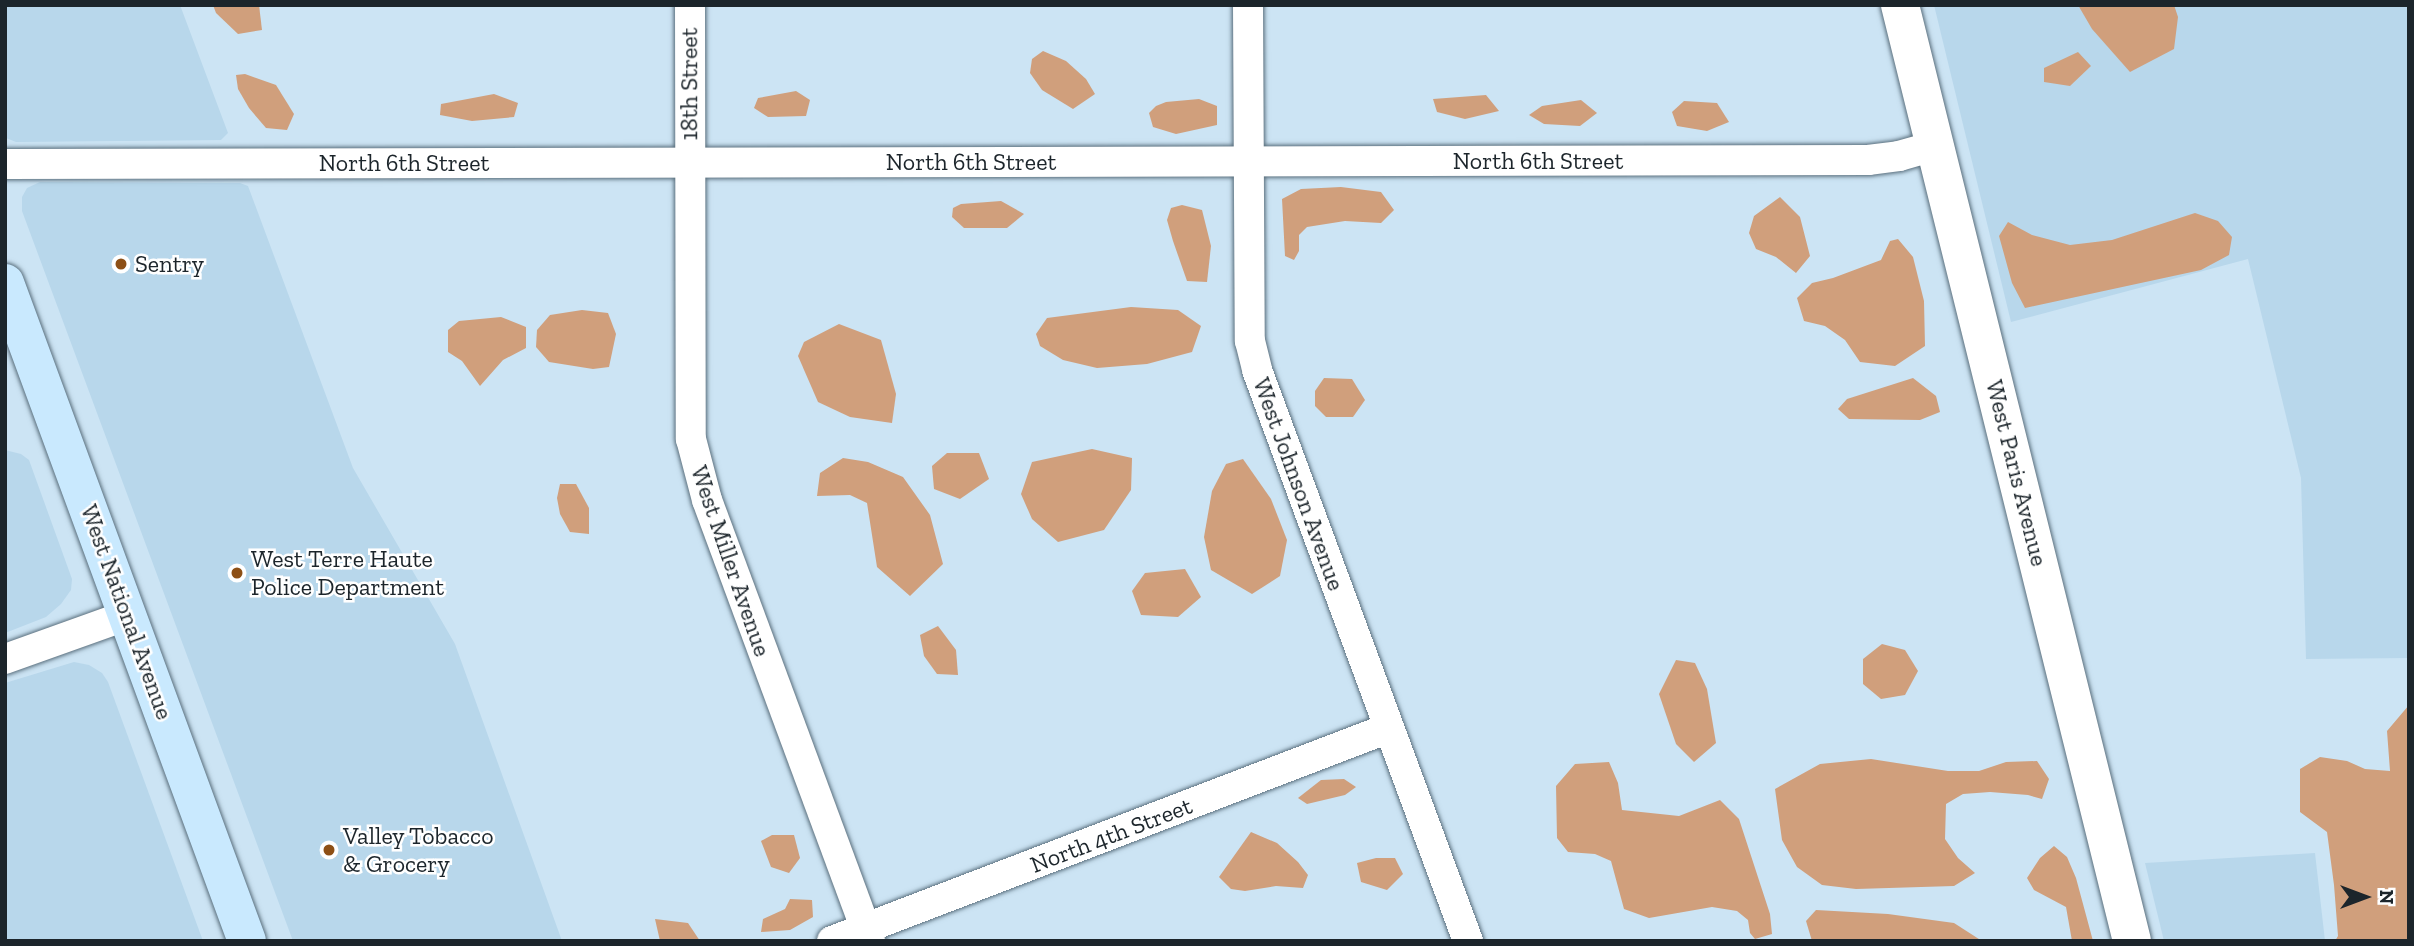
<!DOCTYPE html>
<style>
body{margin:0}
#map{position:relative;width:2414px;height:946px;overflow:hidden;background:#cce4f4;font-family:"Zilla Slab",serif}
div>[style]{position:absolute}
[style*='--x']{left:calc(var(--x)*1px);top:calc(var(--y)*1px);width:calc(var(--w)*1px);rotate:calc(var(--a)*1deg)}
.built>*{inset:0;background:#b8d7eb}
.forest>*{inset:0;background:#d09f7c}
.roads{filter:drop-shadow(0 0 2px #5a6f7d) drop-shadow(0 0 2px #5a6f7d)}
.minor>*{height:30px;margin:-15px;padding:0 15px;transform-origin:15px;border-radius:15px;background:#fff}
.secondary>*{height:38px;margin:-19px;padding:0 19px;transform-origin:19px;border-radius:19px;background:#fff}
.primary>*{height:38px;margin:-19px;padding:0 19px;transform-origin:19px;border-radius:19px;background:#c9e9fe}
.dots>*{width:19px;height:19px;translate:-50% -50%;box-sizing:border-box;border:4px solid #fff;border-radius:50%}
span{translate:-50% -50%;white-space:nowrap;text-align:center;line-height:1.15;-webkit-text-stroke:5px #fff;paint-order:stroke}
.street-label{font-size:24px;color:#1c252b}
.poi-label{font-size:24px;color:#1c252b}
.left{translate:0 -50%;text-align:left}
.frame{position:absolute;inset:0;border:7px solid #1c252b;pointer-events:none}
.north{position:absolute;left:2330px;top:862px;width:70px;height:70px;-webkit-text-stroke:5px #fff;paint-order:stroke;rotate:90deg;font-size:19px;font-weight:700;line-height:28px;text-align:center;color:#1c252b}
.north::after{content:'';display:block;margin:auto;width:24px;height:32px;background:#1c252b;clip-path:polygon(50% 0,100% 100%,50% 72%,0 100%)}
</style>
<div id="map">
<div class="built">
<div style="clip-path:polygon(5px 5px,180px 5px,228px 133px,221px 140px,16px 142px,6px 138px)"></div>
<div style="clip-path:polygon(1934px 5px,2409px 5px,2409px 658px,2306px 659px,2301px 478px,2248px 259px,2011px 322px)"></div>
<div style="clip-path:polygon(40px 182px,240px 183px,248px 186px,353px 468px,455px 644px,562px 941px,293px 941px,22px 211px,22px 197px,27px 188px)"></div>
<div style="clip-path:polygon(5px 450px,21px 454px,29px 460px,72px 579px,71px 590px,61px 604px,46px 617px,5px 633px)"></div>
<div style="clip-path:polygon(74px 662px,89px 665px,102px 673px,108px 682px,203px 941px,5px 941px,5px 683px)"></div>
<div style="clip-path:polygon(2315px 853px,2325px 941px,2164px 941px,2145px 863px)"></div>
</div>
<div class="forest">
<div style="clip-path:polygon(213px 5px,259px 5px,262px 30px,238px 34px,216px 13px)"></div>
<div style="clip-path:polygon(2078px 5px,2174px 5px,2178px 17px,2174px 49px,2130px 72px,2092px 29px)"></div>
<div style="clip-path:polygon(1043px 51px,1066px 61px,1086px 79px,1095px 94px,1073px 109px,1042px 90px,1030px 73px,1032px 59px)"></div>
<div style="clip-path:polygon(2078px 52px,2091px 66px,2070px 86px,2044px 82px,2044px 68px)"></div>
<div style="clip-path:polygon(245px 74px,276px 85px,294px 114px,287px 130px,266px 128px,249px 108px,238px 89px,236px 75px)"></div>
<div style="clip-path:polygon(796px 91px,810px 100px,806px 116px,768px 117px,754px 108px,758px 98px)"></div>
<div style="clip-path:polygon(494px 94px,518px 103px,514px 117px,472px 121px,440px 115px,441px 104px)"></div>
<div style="clip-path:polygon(1486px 95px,1499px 111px,1465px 119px,1437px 112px,1433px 99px)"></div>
<div style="clip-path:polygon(1199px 99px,1217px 106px,1217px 125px,1176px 134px,1153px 127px,1149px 113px,1156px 106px,1166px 102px)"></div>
<div style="clip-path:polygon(1581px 100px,1597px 113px,1580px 126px,1544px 124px,1529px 115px,1542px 106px)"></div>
<div style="clip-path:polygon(1684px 101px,1717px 103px,1729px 122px,1707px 131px,1677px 126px,1672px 112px)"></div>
<div style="clip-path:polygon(1341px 187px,1381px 192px,1394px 210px,1381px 223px,1345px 221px,1307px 227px,1299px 235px,1299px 251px,1294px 260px,1285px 256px,1282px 199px,1301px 189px)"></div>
<div style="clip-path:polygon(1780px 197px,1800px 217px,1810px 256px,1796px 273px,1776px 257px,1756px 249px,1749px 233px,1754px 216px)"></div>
<div style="clip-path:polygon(1001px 201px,1024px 214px,1007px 228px,964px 228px,952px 217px,953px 208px,961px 204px)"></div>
<div style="clip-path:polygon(1182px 205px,1202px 210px,1211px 246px,1207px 282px,1187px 281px,1173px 241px,1167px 220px,1171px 208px)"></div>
<div style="clip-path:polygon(2195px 213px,2218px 221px,2232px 237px,2229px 255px,2201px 270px,2025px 308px,2012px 283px,1999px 236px,2008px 222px,2032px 235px,2070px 245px,2112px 240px)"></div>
<div style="clip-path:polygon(1898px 239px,1913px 257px,1924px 301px,1925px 346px,1895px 366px,1860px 362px,1845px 340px,1825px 326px,1804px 321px,1797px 298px,1812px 283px,1833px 278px,1881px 260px,1890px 241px)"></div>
<div style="clip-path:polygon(1131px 307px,1178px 310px,1201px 326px,1192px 352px,1147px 364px,1097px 368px,1063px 360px,1040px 346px,1036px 334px,1047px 318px)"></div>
<div style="clip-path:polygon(582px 310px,608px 313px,616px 334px,609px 367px,593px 369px,549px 362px,536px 347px,537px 330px,550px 315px)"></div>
<div style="clip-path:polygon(501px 317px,526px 327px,526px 348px,503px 360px,480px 386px,462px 361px,448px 352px,448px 330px,459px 321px)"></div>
<div style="clip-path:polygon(839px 324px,881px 340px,896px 394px,892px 423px,850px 417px,818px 402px,798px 356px,804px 342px)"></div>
<div style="clip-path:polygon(1324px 378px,1352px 379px,1365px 400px,1353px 417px,1326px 417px,1315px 406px,1315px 391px)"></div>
<div style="clip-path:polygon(1913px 378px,1936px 396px,1940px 412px,1920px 420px,1849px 419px,1838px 409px,1847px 399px)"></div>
<div style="clip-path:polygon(1092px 449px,1132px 458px,1131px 490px,1104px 530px,1058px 542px,1032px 519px,1021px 494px,1032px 462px)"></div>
<div style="clip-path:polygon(947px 453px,979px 453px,989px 479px,960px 499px,934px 489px,932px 466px)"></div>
<div style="clip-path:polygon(843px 458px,868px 462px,903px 477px,930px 515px,943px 564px,910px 596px,877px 567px,867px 503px,850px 495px,817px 496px,820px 473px)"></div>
<div style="clip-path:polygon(1243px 459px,1271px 499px,1287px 540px,1280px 576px,1252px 594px,1211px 570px,1204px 537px,1212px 491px,1226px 464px)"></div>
<div style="clip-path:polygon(560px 484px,576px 484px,589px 508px,589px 534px,570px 532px,560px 514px,557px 498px)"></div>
<div style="clip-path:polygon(1185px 569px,1201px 597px,1178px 617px,1141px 615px,1132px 591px,1145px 573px)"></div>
<div style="clip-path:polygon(938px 626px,956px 650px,958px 675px,937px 674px,924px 656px,920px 635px)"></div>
<div style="clip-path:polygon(1882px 644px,1905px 650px,1918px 671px,1905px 695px,1881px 699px,1863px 684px,1863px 659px)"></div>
<div style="clip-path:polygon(1676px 660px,1695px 663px,1707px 689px,1716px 743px,1694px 762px,1676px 744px,1659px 694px)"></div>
<div style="clip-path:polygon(2409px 705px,2409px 941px,2335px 941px,2338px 936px,2334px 885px,2327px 832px,2300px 812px,2300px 769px,2320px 757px,2347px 761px,2365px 769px,2390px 771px,2387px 731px)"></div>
<div style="clip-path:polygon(1871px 759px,1948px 771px,1979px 771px,2006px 762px,2037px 761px,2049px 779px,2042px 799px,2028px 795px,1990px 792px,1963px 794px,1946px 804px,1945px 839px,1958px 858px,1975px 873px,1954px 886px,1856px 889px,1822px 885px,1797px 867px,1782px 840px,1775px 789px,1820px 764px)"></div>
<div style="clip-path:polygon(1609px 762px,1618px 783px,1622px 810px,1679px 816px,1720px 800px,1739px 819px,1770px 914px,1772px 934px,1755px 939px,1750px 933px,1748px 920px,1737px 911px,1712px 907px,1649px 918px,1624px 909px,1611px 861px,1595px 854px,1568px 852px,1557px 838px,1556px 786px,1575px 764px)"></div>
<div style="clip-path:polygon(1344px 779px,1356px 787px,1345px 795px,1307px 804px,1298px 798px,1321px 780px)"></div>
<div style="clip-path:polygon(1251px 832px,1277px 843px,1298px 862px,1308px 875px,1303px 888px,1276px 886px,1245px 891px,1231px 889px,1219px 877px)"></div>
<div style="clip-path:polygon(772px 835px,794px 835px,800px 858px,789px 873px,771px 867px,761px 841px)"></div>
<div style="clip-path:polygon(2054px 846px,2067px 857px,2076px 878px,2093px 941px,2072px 941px,2066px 907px,2034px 890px,2027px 878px,2040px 858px)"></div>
<div style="clip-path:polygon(1376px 858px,1395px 858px,1403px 874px,1387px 890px,1361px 882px,1357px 863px)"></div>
<div style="clip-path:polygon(790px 899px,812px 900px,813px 917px,790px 930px,761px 932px,763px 919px,785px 909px)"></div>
<div style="clip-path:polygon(1816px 910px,1888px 914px,1954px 923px,1982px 941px,1812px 941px,1806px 921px)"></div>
<div style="clip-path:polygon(655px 919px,688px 923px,700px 941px,660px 941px)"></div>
</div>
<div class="roads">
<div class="minor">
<div style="--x:690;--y:5;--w:434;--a:89.9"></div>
<div style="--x:691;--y:439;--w:63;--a:75.3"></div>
<div style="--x:707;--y:500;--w:470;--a:69.7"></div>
<div style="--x:1248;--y:5;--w:336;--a:89.7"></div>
<div style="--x:1250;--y:341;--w:30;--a:76"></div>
<div style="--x:1257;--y:370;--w:609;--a:69.72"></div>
<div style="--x:5;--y:164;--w:1863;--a:-0.12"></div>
<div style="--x:1868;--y:160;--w:31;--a:-7"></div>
<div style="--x:1899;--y:156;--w:37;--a:-16"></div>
<div style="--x:5;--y:659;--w:131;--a:-19.7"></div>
<div style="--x:832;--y:941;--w:596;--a:-20.93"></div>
</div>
<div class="secondary">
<div style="--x:1900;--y:5;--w:964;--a:76.08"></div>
</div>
<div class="primary">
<div style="--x:5;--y:283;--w:701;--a:69.81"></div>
</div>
</div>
<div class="dots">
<div style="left:121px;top:264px;background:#8d4f15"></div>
<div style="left:237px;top:573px;background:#8d4f15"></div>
<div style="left:329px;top:850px;background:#8d4f15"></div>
</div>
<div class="street-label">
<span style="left:689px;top:84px;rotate:-90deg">18th Street</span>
<span style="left:1538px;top:161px">North 6th Street</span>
<span style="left:971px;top:162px">North 6th Street</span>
<span style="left:404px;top:163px">North 6th Street</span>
<span style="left:2017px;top:473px;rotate:76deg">West Paris Avenue</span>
<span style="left:1299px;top:484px;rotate:70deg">West Johnson Avenue</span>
<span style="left:731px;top:561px;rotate:71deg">West Miller Avenue</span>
<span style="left:127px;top:612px;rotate:70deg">West National Avenue</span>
<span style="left:1111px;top:835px;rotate:-21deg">North 4th Street</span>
</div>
<div class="poi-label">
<span class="left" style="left:135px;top:264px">Sentry</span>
<span class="left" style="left:251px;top:573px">West Terre Haute<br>Police Department</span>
<span class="left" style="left:343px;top:850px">Valley Tobacco<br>&amp; Grocery</span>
</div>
<div class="frame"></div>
<div class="north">N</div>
</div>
